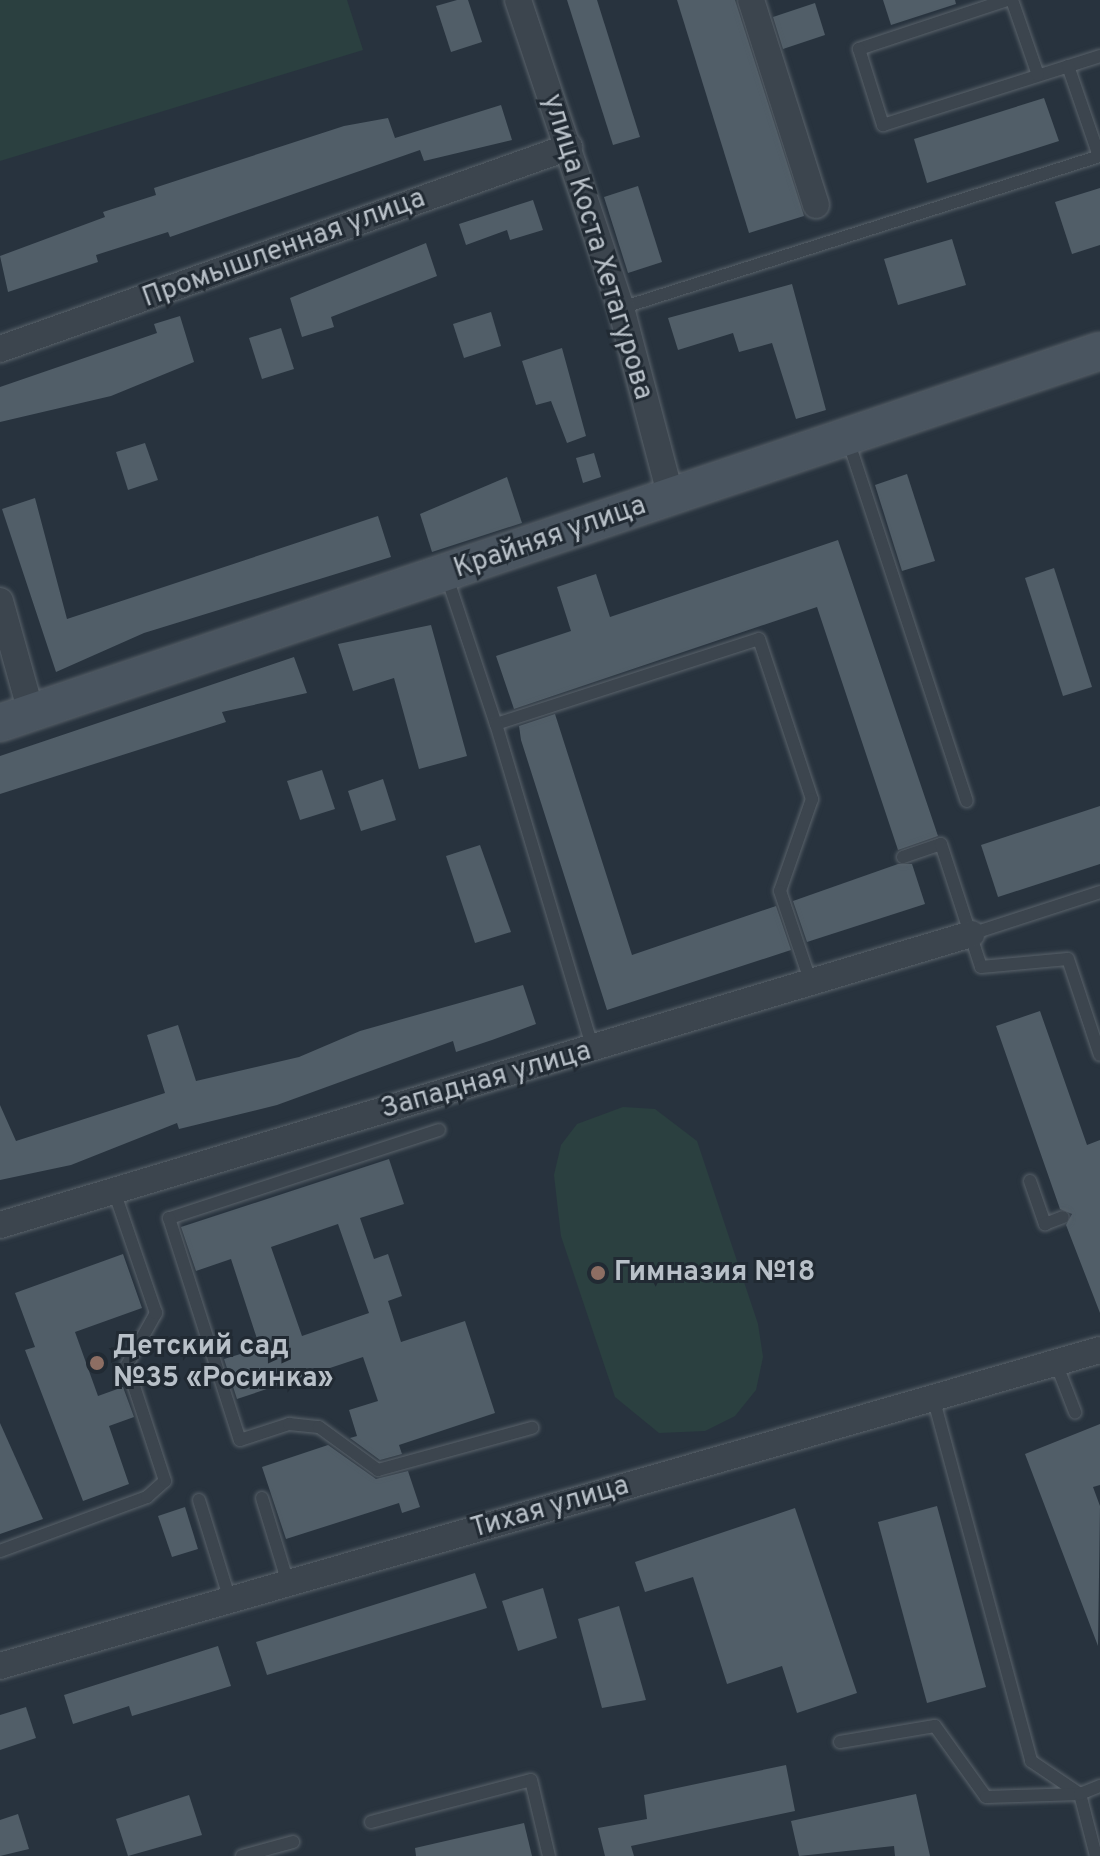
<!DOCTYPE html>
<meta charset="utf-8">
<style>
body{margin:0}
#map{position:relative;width:1100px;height:1856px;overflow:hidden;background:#28333e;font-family:Overpass,sans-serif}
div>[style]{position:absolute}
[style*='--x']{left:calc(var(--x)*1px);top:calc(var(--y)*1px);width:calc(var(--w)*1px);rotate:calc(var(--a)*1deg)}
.green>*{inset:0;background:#2b4040}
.building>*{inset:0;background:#515e68}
.roads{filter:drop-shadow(0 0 2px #5a636b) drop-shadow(0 0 2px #5a636b)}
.lane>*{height:12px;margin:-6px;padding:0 6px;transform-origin:6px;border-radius:6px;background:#3c454e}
.street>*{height:26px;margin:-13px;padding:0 13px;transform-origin:13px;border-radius:13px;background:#3c454e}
.secondary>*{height:36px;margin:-18px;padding:0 18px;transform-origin:18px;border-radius:18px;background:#4a5560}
.dots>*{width:22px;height:22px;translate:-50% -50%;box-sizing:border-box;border:4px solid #212a33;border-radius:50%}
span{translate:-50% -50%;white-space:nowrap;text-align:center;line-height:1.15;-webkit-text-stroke:6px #212a33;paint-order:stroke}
.street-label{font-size:28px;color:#b8c0c8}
.poi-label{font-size:28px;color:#b8c0c8;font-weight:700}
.left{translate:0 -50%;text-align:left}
</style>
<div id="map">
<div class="green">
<div style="clip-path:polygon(0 0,347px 0,363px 50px,0 161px)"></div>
<div style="clip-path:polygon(623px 1107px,655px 1109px,697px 1141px,758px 1324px,763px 1357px,756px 1390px,735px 1416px,705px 1431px,659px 1433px,615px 1397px,561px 1236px,554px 1175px,561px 1145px,577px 1124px)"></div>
</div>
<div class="building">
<div style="clip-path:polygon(457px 0,468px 0,482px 42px,451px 52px,436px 6px)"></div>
<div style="clip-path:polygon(567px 0,597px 0,640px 137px,613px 145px)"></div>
<div style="clip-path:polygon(677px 0,735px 0,804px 216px,749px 233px)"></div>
<div style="clip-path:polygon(883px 0,955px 0,956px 4px,891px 25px)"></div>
<div style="clip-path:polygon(815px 3px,825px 35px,783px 49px,773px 17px)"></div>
<div style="clip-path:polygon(1044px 98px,1059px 141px,927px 183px,914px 139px)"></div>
<div style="clip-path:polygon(501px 105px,512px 140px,424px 161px,420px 150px,170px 237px,168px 232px,96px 255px,98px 262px,8px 292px,0 256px,105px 217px,103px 212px,156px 195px,154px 188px,344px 126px,388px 118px,395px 138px)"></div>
<div style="clip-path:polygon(638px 186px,662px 262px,628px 273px,604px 197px)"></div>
<div style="clip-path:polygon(1100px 188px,1100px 245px,1072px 254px,1055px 202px)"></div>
<div style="clip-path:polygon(533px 200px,543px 230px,510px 240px,507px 230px,466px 245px,459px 224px)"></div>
<div style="clip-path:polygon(952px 239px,966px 285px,898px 305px,884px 259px)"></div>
<div style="clip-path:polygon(426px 243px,437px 276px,331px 317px,334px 327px,302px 337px,290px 298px)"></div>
<div style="clip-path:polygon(792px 284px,826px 410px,796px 419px,772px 343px,739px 352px,733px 333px,678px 350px,668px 318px)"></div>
<div style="clip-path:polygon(491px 312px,501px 346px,464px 358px,453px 324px)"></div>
<div style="clip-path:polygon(180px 316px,194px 362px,111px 396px,0 422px,0 387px,157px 333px,154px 324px)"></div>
<div style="clip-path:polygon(281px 328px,294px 369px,262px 379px,249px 338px)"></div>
<div style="clip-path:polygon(562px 348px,586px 436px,567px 443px,551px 401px,536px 405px,522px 361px)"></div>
<div style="clip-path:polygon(145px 443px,158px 480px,128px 490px,116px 452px)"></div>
<div style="clip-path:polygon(594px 453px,601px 477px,583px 483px,576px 458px)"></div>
<div style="clip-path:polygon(907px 474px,935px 561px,902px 571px,875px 485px)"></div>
<div style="clip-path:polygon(507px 477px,522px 523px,432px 552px,420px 514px)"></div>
<div style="clip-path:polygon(35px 498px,67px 619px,378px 516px,391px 557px,144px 633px,56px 672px,2px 509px)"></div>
<div style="clip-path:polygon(838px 540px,938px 836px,898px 850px,817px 607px,514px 709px,496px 656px,571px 631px,557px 587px,596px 574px,610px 617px)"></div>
<div style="clip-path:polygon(1054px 568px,1092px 687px,1063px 696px,1025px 578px)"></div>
<div style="clip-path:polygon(431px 625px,467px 756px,419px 769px,394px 678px,353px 691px,338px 644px)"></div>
<div style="clip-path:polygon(294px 657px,307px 693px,222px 712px,226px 722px,0 794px,0 756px)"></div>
<div style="clip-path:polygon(555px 714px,632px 955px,776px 906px,791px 950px,607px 1010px,521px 740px,519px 726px)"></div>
<div style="clip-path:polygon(322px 770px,335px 809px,300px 820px,287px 781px)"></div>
<div style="clip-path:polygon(383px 779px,396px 820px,361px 831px,348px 791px)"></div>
<div style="clip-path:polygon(1100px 806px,1100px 864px,998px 897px,981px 845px)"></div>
<div style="clip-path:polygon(480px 845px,511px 932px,475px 943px,446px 856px)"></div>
<div style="clip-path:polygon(898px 864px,912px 864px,925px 904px,807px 942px,793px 901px)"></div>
<div style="clip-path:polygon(523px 985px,536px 1024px,492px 1040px,456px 1052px,453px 1041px,277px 1105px,179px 1129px,177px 1123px,71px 1165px,0 1180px,0 1105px,16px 1141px,165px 1093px,147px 1035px,178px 1025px,196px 1081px,299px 1057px,360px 1031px)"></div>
<div style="clip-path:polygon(1040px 1011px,1087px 1145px,1100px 1140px,1100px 1313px,1066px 1225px,1072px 1214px,1060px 1209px,996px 1026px)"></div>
<div style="clip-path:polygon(evenodd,389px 1159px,404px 1204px,360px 1218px,374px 1259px,388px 1254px,402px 1296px,388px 1301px,401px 1342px,465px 1321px,495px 1413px,399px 1445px,402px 1454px,380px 1460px,350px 1438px,357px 1436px,349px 1410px,378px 1401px,363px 1357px,237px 1399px,224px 1359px,260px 1348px,231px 1259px,196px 1271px,181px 1227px,389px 1159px,338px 1224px,369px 1313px,302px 1336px,271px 1247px,338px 1224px)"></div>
<div style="clip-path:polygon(123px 1254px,142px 1308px,75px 1332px,98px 1396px,123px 1387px,134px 1417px,109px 1426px,129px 1484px,83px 1501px,25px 1350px,35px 1347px,15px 1293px)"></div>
<div style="clip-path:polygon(0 1423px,43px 1519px,0 1534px)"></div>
<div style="clip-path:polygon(1100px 1424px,1100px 1485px,1093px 1487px,1100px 1506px,1098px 1646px,1025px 1454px)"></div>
<div style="clip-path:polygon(328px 1445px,376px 1479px,408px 1471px,420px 1507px,402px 1513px,399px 1503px,286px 1539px,262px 1467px)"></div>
<div style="clip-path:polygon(937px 1506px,986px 1687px,927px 1703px,878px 1522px)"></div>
<div style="clip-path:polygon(185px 1507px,198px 1549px,172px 1557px,158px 1516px)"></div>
<div style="clip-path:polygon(795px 1508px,857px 1693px,797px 1713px,782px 1666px,727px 1684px,693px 1577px,645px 1592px,635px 1562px)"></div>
<div style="clip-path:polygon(475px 1573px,487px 1608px,267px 1675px,256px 1642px)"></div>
<div style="clip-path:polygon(543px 1588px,557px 1638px,518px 1651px,502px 1601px)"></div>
<div style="clip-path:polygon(619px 1606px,646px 1700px,602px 1708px,578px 1619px)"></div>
<div style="clip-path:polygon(218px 1646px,231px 1686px,132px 1716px,129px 1706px,73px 1724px,64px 1695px)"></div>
<div style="clip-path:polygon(26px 1707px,36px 1738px,0 1750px,0 1715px)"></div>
<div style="clip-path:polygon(786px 1765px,795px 1811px,631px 1846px,634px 1856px,605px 1856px,598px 1828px,647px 1819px,644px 1795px)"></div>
<div style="clip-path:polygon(916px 1794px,930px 1856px,895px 1856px,894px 1846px,799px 1856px,791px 1821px)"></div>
<div style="clip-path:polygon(189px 1795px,202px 1835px,128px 1856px,116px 1819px)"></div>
<div style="clip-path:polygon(18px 1814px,29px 1849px,0 1856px,0 1820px)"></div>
<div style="clip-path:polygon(524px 1823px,532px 1856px,416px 1856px,415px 1848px)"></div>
</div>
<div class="roads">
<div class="lane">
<div style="--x:1007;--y:0;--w:156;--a:161.7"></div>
<div style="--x:859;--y:49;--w:80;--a:72.5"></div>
<div style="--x:883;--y:125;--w:228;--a:-17.6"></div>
<div style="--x:1012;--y:0;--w:79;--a:70.9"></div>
<div style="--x:1068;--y:66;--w:95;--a:71"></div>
<div style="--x:621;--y:308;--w:503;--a:-17.61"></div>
<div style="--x:848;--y:440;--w:380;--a:71.8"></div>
<div style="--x:447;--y:577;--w:155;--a:71.6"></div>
<div style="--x:496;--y:724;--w:276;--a:-17.9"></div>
<div style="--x:759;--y:639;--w:169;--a:71.7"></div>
<div style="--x:812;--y:799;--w:97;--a:109.2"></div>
<div style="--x:780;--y:891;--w:97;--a:71.4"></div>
<div style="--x:496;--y:724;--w:340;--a:73.4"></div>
<div style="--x:903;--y:857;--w:40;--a:-18.9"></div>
<div style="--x:941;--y:844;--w:129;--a:72"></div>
<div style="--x:981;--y:967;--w:87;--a:-5.3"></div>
<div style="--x:1068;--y:959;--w:101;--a:71.6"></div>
<div style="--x:971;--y:934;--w:136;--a:-18"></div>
<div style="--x:439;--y:1130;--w:284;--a:161.9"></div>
<div style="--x:169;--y:1218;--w:233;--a:72.3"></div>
<div style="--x:240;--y:1440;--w:52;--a:-18.1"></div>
<div style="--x:289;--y:1424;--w:30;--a:6"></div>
<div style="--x:319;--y:1427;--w:73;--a:36.1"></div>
<div style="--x:378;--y:1470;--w:160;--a:-15.3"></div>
<div style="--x:1030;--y:1181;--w:46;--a:70.8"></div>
<div style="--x:1045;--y:1224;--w:19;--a:-21"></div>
<div style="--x:1056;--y:1363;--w:53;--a:68.8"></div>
<div style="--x:933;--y:1397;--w:377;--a:74.9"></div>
<div style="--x:1031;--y:1761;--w:59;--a:34"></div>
<div style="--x:1080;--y:1794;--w:64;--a:75.5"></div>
<div style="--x:262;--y:1498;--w:89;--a:73"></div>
<div style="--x:199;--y:1500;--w:105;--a:72.8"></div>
<div style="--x:0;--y:1551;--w:157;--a:-20.2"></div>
<div style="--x:147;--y:1497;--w:24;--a:-42"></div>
<div style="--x:165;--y:1481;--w:122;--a:-108.1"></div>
<div style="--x:127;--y:1365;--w:60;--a:-60.9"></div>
<div style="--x:156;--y:1313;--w:129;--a:-109"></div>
<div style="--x:840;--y:1742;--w:96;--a:-9.6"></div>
<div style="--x:935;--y:1726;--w:87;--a:54.3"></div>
<div style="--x:986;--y:1797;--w:94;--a:-1.8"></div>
<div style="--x:1080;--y:1794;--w:22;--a:-22"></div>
<div style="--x:371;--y:1822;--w:165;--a:-14.7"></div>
<div style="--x:531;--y:1780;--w:78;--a:76.7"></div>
<div style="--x:242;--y:1856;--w:53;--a:-15.4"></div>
</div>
<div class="street">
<div style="--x:518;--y:0;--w:325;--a:71.5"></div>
<div style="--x:621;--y:308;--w:196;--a:75.2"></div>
<div style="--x:751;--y:0;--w:215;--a:72.4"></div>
<div style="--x:0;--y:349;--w:604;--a:-19.55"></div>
<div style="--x:0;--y:601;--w:115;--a:74.4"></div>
<div style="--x:0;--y:1225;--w:1014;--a:-16.68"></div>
<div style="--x:0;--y:1666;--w:1144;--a:-16.03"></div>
</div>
<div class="secondary">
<div style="--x:0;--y:723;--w:1161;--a:-18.68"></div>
</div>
</div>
<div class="dots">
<div style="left:598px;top:1273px;background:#8d6e63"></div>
<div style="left:97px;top:1363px;background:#8d6e63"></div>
</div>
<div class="street-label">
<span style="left:597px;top:247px;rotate:73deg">улица Коста Хетагурова</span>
<span style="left:284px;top:249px;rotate:-20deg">Промышленная улица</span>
<span style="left:550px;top:538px;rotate:-19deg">Крайняя улица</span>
<span style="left:486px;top:1081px;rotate:-16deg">Западная улица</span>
<span style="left:550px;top:1508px;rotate:-16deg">Тихая улица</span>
</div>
<div class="poi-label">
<span class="left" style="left:614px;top:1273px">Гимназия №18</span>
<span class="left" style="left:113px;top:1363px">Детский сад<br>№35 «Росинка»</span>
</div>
</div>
